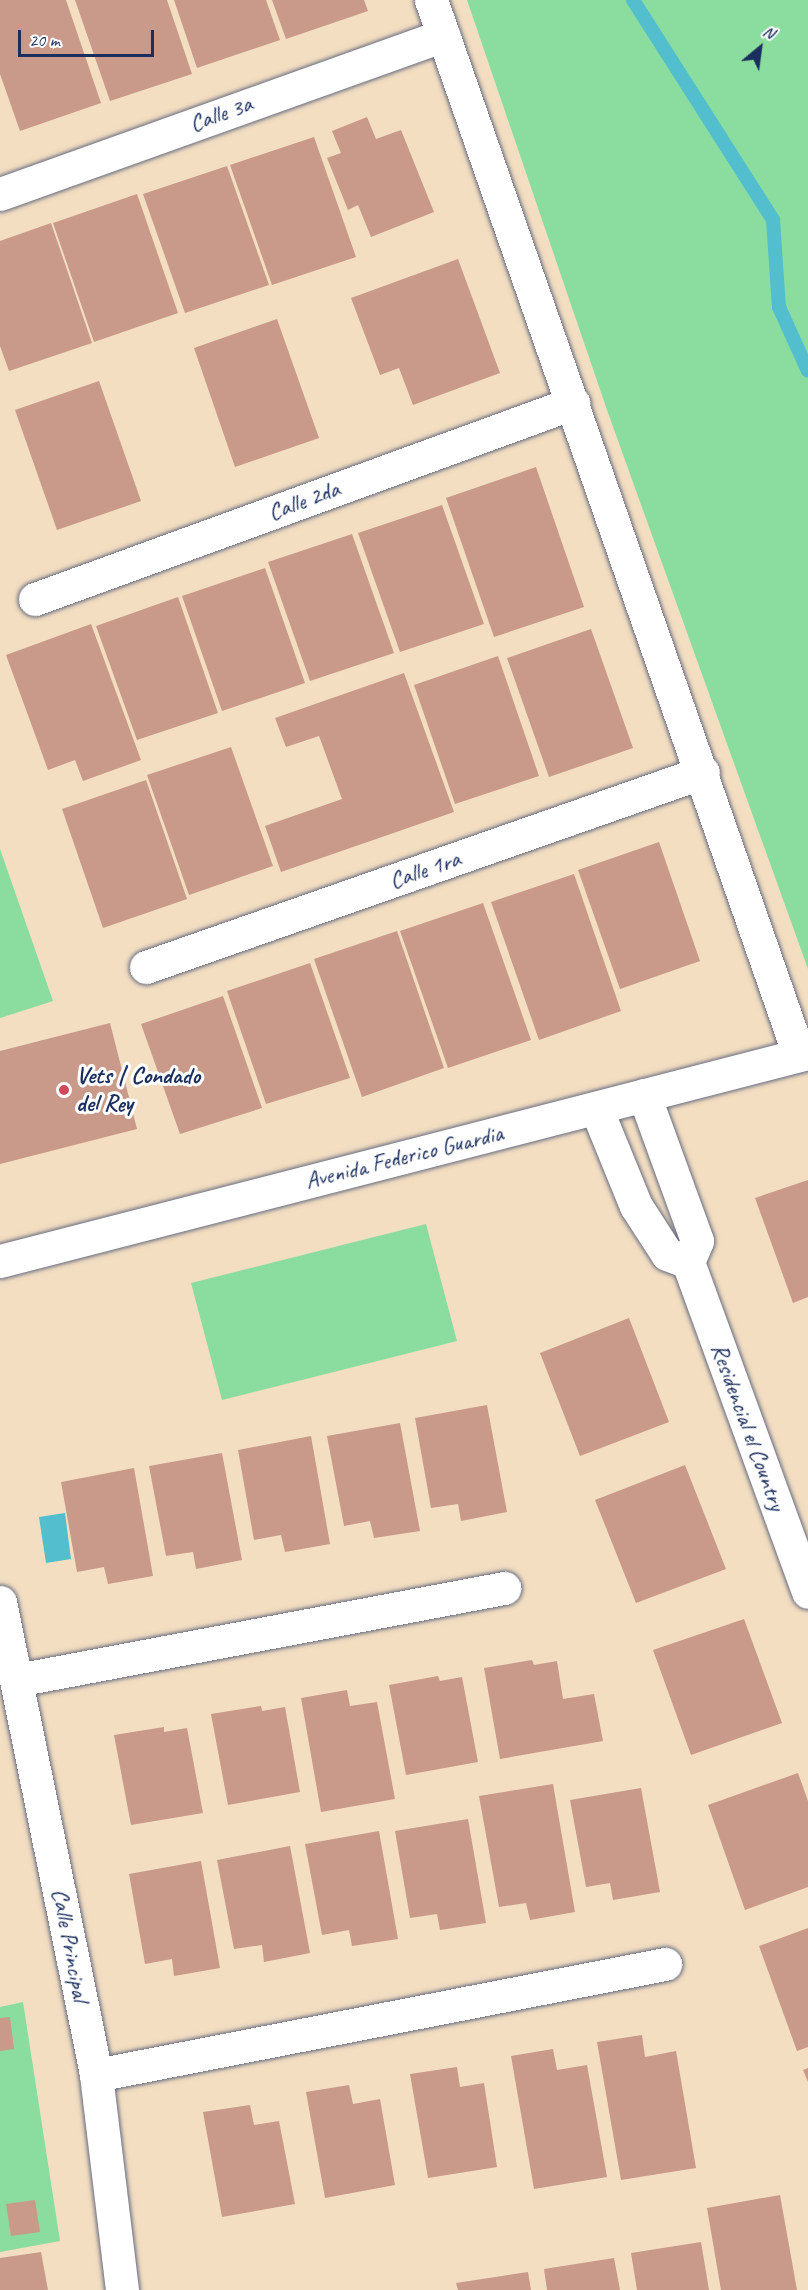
<!DOCTYPE html>
<style>
body{margin:0}
#map{position:relative;width:808px;height:2290px;overflow:hidden;background:#f3dec1;font-family:Caveat,sans-serif}
div>[style]{position:absolute}
[style*='--x']{left:calc(var(--x)*1px);top:calc(var(--y)*1px);width:calc(var(--w)*1px);rotate:calc(var(--a)*1deg)}
.green>*{inset:0;background:#8add9e}
.water>*{inset:0;background:#53bece}
.stream>*{height:14px;margin:-7px;padding:0 7px;transform-origin:7px;border-radius:7px;background:#53bece}
.building>*{inset:0;background:#c99989}
.roads{filter:drop-shadow(0 0 2px #676c81) drop-shadow(0 0 2px #676c81)}
.minor>*{height:33px;margin:-16.5px;padding:0 16.5px;transform-origin:16.5px;border-radius:16.5px;background:#fff}
.tertiary>*{height:33px;margin:-16.5px;padding:0 16.5px;transform-origin:16.5px;border-radius:16.5px;background:#fff}
.dots>*{width:16px;height:16px;translate:-50% -50%;box-sizing:border-box;border:3px solid #fff;border-radius:50%}
span{translate:-50% -50%;white-space:nowrap;text-align:center;line-height:1.15;-webkit-text-stroke:6px #fff;paint-order:stroke}
.street-label{font-size:24px;color:#1b2f5e}
.poi-label{font-size:24px;color:#1b2f5e;font-weight:700}
.left{translate:0 -50%;text-align:left}
.north{position:absolute;left:730px;top:18px;width:60px;height:60px;-webkit-text-stroke:4px #fff;paint-order:stroke;rotate:29deg;font-size:16px;font-weight:700;line-height:24px;text-align:center;color:#1b2f5e}
.north::after{content:'';display:block;margin:auto;width:21px;height:27px;background:#1b2f5e;clip-path:polygon(50% 0,100% 100%,50% 72%,0 100%)}
.scale{position:absolute;left:18px;top:30px;width:136px;height:27px;box-sizing:border-box;border:3px solid #1b2f5e;border-top:0;padding-left:8px;font-size:18px;line-height:21px;white-space:nowrap;color:#1b2f5e;-webkit-text-stroke:4px #fff;paint-order:stroke}
</style>
<div id="map">
<div class="green">
<div style="clip-path:polygon(467px 0,808px 0,808px 969px,607px 410px)"></div>
<div style="clip-path:polygon(0 849px,53px 1001px,0 1018px)"></div>
<div style="clip-path:polygon(426px 1224px,457px 1341px,222px 1400px,191px 1283px)"></div>
<div style="clip-path:polygon(23px 2002px,60px 2241px,0 2252px,0 2007px)"></div>
</div>
<div class="water">
<div style="clip-path:polygon(65px 1513px,71px 1559px,46px 1563px,39px 1517px)"></div>
</div>
<div class="stream">
<div style="--x:633;--y:0;--w:261;--a:57.5"></div>
<div style="--x:773;--y:220;--w:87;--a:86.1"></div>
<div style="--x:779;--y:307;--w:70;--a:65.6"></div>
</div>
<div class="building">
<div style="clip-path:polygon(0 0,66px 0,101px 103px,20px 131px,0 74px)"></div>
<div style="clip-path:polygon(75px 0,167px 0,192px 74px,110px 101px)"></div>
<div style="clip-path:polygon(174px 0,266px 0,280px 40px,197px 68px)"></div>
<div style="clip-path:polygon(272px 0,364px 0,368px 11px,286px 39px)"></div>
<div style="clip-path:polygon(367px 117px,376px 139px,401px 130px,434px 212px,371px 237px,358px 205px,348px 210px,327px 158px,341px 153px,332px 131px)"></div>
<div style="clip-path:polygon(314px 137px,356px 257px,272px 285px,230px 165px)"></div>
<div style="clip-path:polygon(227px 166px,269px 285px,185px 313px,143px 194px)"></div>
<div style="clip-path:polygon(137px 194px,178px 313px,94px 342px,53px 223px)"></div>
<div style="clip-path:polygon(51px 223px,92px 343px,9px 371px,0 346px,0 241px)"></div>
<div style="clip-path:polygon(458px 259px,500px 373px,413px 405px,399px 368px,380px 375px,351px 298px)"></div>
<div style="clip-path:polygon(277px 319px,319px 438px,235px 467px,194px 348px)"></div>
<div style="clip-path:polygon(99px 381px,141px 501px,57px 530px,15px 410px)"></div>
<div style="clip-path:polygon(536px 467px,584px 607px,494px 637px,446px 498px)"></div>
<div style="clip-path:polygon(442px 505px,484px 624px,400px 652px,358px 533px)"></div>
<div style="clip-path:polygon(352px 534px,394px 653px,310px 681px,268px 562px)"></div>
<div style="clip-path:polygon(265px 568px,305px 683px,222px 711px,182px 596px)"></div>
<div style="clip-path:polygon(178px 597px,218px 713px,137px 740px,96px 626px)"></div>
<div style="clip-path:polygon(91px 624px,141px 760px,83px 781px,75px 760px,48px 770px,6px 655px)"></div>
<div style="clip-path:polygon(591px 629px,633px 748px,549px 777px,507px 658px)"></div>
<div style="clip-path:polygon(498px 656px,539px 776px,455px 804px,414px 685px)"></div>
<div style="clip-path:polygon(404px 673px,454px 812px,281px 872px,265px 826px,342px 799px,319px 736px,286px 747px,275px 718px)"></div>
<div style="clip-path:polygon(231px 747px,273px 866px,189px 895px,147px 775px)"></div>
<div style="clip-path:polygon(146px 780px,187px 899px,103px 928px,62px 809px)"></div>
<div style="clip-path:polygon(659px 842px,700px 961px,620px 989px,578px 870px)"></div>
<div style="clip-path:polygon(574px 874px,621px 1011px,539px 1040px,491px 902px)"></div>
<div style="clip-path:polygon(483px 903px,531px 1040px,448px 1068px,400px 931px)"></div>
<div style="clip-path:polygon(397px 931px,444px 1068px,362px 1097px,314px 959px)"></div>
<div style="clip-path:polygon(310px 963px,350px 1078px,266px 1104px,227px 991px)"></div>
<div style="clip-path:polygon(223px 996px,262px 1108px,180px 1134px,141px 1024px)"></div>
<div style="clip-path:polygon(110px 1023px,137px 1129px,0 1164px,0 1051px)"></div>
<div style="clip-path:polygon(808px 1180px,808px 1297px,793px 1303px,755px 1198px)"></div>
<div style="clip-path:polygon(629px 1318px,669px 1422px,580px 1456px,540px 1353px)"></div>
<div style="clip-path:polygon(487px 1405px,507px 1512px,461px 1521px,458px 1504px,431px 1508px,415px 1418px)"></div>
<div style="clip-path:polygon(400px 1423px,420px 1531px,374px 1538px,370px 1521px,344px 1526px,327px 1436px)"></div>
<div style="clip-path:polygon(311px 1436px,330px 1544px,285px 1552px,281px 1535px,254px 1540px,238px 1450px)"></div>
<div style="clip-path:polygon(222px 1453px,242px 1560px,196px 1569px,193px 1552px,166px 1556px,149px 1466px)"></div>
<div style="clip-path:polygon(685px 1465px,726px 1569px,636px 1603px,595px 1500px)"></div>
<div style="clip-path:polygon(134px 1468px,153px 1576px,108px 1584px,104px 1567px,77px 1572px,61px 1482px)"></div>
<div style="clip-path:polygon(744px 1619px,782px 1723px,691px 1755px,653px 1650px)"></div>
<div style="clip-path:polygon(532px 1660px,534px 1665px,557px 1661px,563px 1699px,594px 1694px,603px 1741px,500px 1759px,484px 1668px)"></div>
<div style="clip-path:polygon(438px 1676px,440px 1681px,462px 1677px,478px 1762px,406px 1775px,389px 1685px)"></div>
<div style="clip-path:polygon(347px 1690px,350px 1706px,377px 1702px,395px 1799px,321px 1812px,301px 1698px)"></div>
<div style="clip-path:polygon(261px 1706px,262px 1711px,285px 1707px,300px 1792px,228px 1805px,211px 1714px)"></div>
<div style="clip-path:polygon(164px 1727px,164px 1732px,187px 1728px,203px 1813px,131px 1825px,114px 1735px)"></div>
<div style="clip-path:polygon(798px 1773px,808px 1801px,808px 1887px,745px 1910px,708px 1805px)"></div>
<div style="clip-path:polygon(553px 1784px,575px 1912px,530px 1920px,526px 1903px,499px 1907px,479px 1796px)"></div>
<div style="clip-path:polygon(641px 1788px,660px 1892px,613px 1900px,610px 1883px,586px 1887px,570px 1800px)"></div>
<div style="clip-path:polygon(468px 1819px,486px 1923px,440px 1930px,437px 1914px,410px 1918px,395px 1831px)"></div>
<div style="clip-path:polygon(379px 1831px,398px 1939px,352px 1946px,349px 1930px,322px 1935px,305px 1844px)"></div>
<div style="clip-path:polygon(290px 1846px,310px 1953px,264px 1962px,262px 1945px,234px 1949px,217px 1860px)"></div>
<div style="clip-path:polygon(201px 1861px,220px 1968px,174px 1976px,172px 1959px,145px 1964px,129px 1874px)"></div>
<div style="clip-path:polygon(808px 1928px,808px 2047px,797px 2051px,759px 1946px)"></div>
<div style="clip-path:polygon(10px 2017px,14px 2049px,0 2051px,0 2018px)"></div>
<div style="clip-path:polygon(642px 2035px,645px 2057px,676px 2051px,696px 2168px,621px 2180px,597px 2042px)"></div>
<div style="clip-path:polygon(553px 2049px,557px 2070px,587px 2065px,607px 2177px,534px 2189px,511px 2056px)"></div>
<div style="clip-path:polygon(457px 2067px,460px 2087px,484px 2083px,497px 2167px,428px 2178px,410px 2074px)"></div>
<div style="clip-path:polygon(808px 2068px,808px 2082px,803px 2070px)"></div>
<div style="clip-path:polygon(349px 2085px,353px 2104px,380px 2099px,395px 2185px,325px 2198px,306px 2092px)"></div>
<div style="clip-path:polygon(250px 2105px,254px 2125px,279px 2121px,295px 2204px,222px 2217px,203px 2112px)"></div>
<div style="clip-path:polygon(780px 2195px,797px 2290px,721px 2290px,707px 2208px)"></div>
<div style="clip-path:polygon(35px 2200px,40px 2232px,11px 2236px,6px 2204px)"></div>
<div style="clip-path:polygon(701px 2242px,709px 2290px,637px 2290px,631px 2253px)"></div>
<div style="clip-path:polygon(41px 2252px,48px 2290px,0 2290px,0 2258px)"></div>
<div style="clip-path:polygon(614px 2258px,620px 2290px,547px 2290px,544px 2269px)"></div>
<div style="clip-path:polygon(528px 2272px,531px 2290px,458px 2290px,456px 2283px)"></div>
</div>
<div class="roads">
<div class="minor">
<div style="--x:431;--y:0;--w:1117;--a:70.77"></div>
<div style="--x:0;--y:194;--w:471;--a:-19.7"></div>
<div style="--x:35;--y:599;--w:573;--a:-20.02"></div>
<div style="--x:146;--y:967;--w:590;--a:-19.29"></div>
<div style="--x:644;--y:1095;--w:155;--a:70"></div>
<div style="--x:697;--y:1241;--w:23;--a:113"></div>
<div style="--x:688;--y:1262;--w:351;--a:70"></div>
<div style="--x:596;--y:1108;--w:106;--a:67.8"></div>
<div style="--x:636;--y:1206;--w:57;--a:57.1"></div>
<div style="--x:667;--y:1254;--w:22;--a:21"></div>
<div style="--x:0;--y:1602;--w:483;--a:78.5"></div>
<div style="--x:96;--y:2075;--w:217;--a:83.1"></div>
<div style="--x:17;--y:1680;--w:496;--a:-10.7"></div>
<div style="--x:96;--y:2075;--w:580;--a:-11.04"></div>
</div>
<div class="tertiary">
<div style="--x:0;--y:1261;--w:834;--a:-14.44"></div>
</div>
</div>
<div class="dots">
<div style="left:64px;top:1090px;background:#d1495b"></div>
</div>
<div class="street-label">
<span style="left:221px;top:114px;rotate:-20deg">Calle 3a</span>
<span style="left:304px;top:501px;rotate:-20deg">Calle 2da</span>
<span style="left:425px;top:870px;rotate:-19deg">Calle 1ra</span>
<span style="left:404px;top:1157px;rotate:-14deg">Avenida Federico Guardia</span>
<span style="left:748px;top:1427px;rotate:70deg">Residencial el Country</span>
<span style="left:70px;top:1945px;rotate:79deg">Calle Principal</span>
</div>
<div class="poi-label">
<span class="left" style="left:76px;top:1090px">Vets | Condado<br>del Rey</span>
</div>
<div class="north">N</div>
<div class="scale">20 m</div>
</div>
